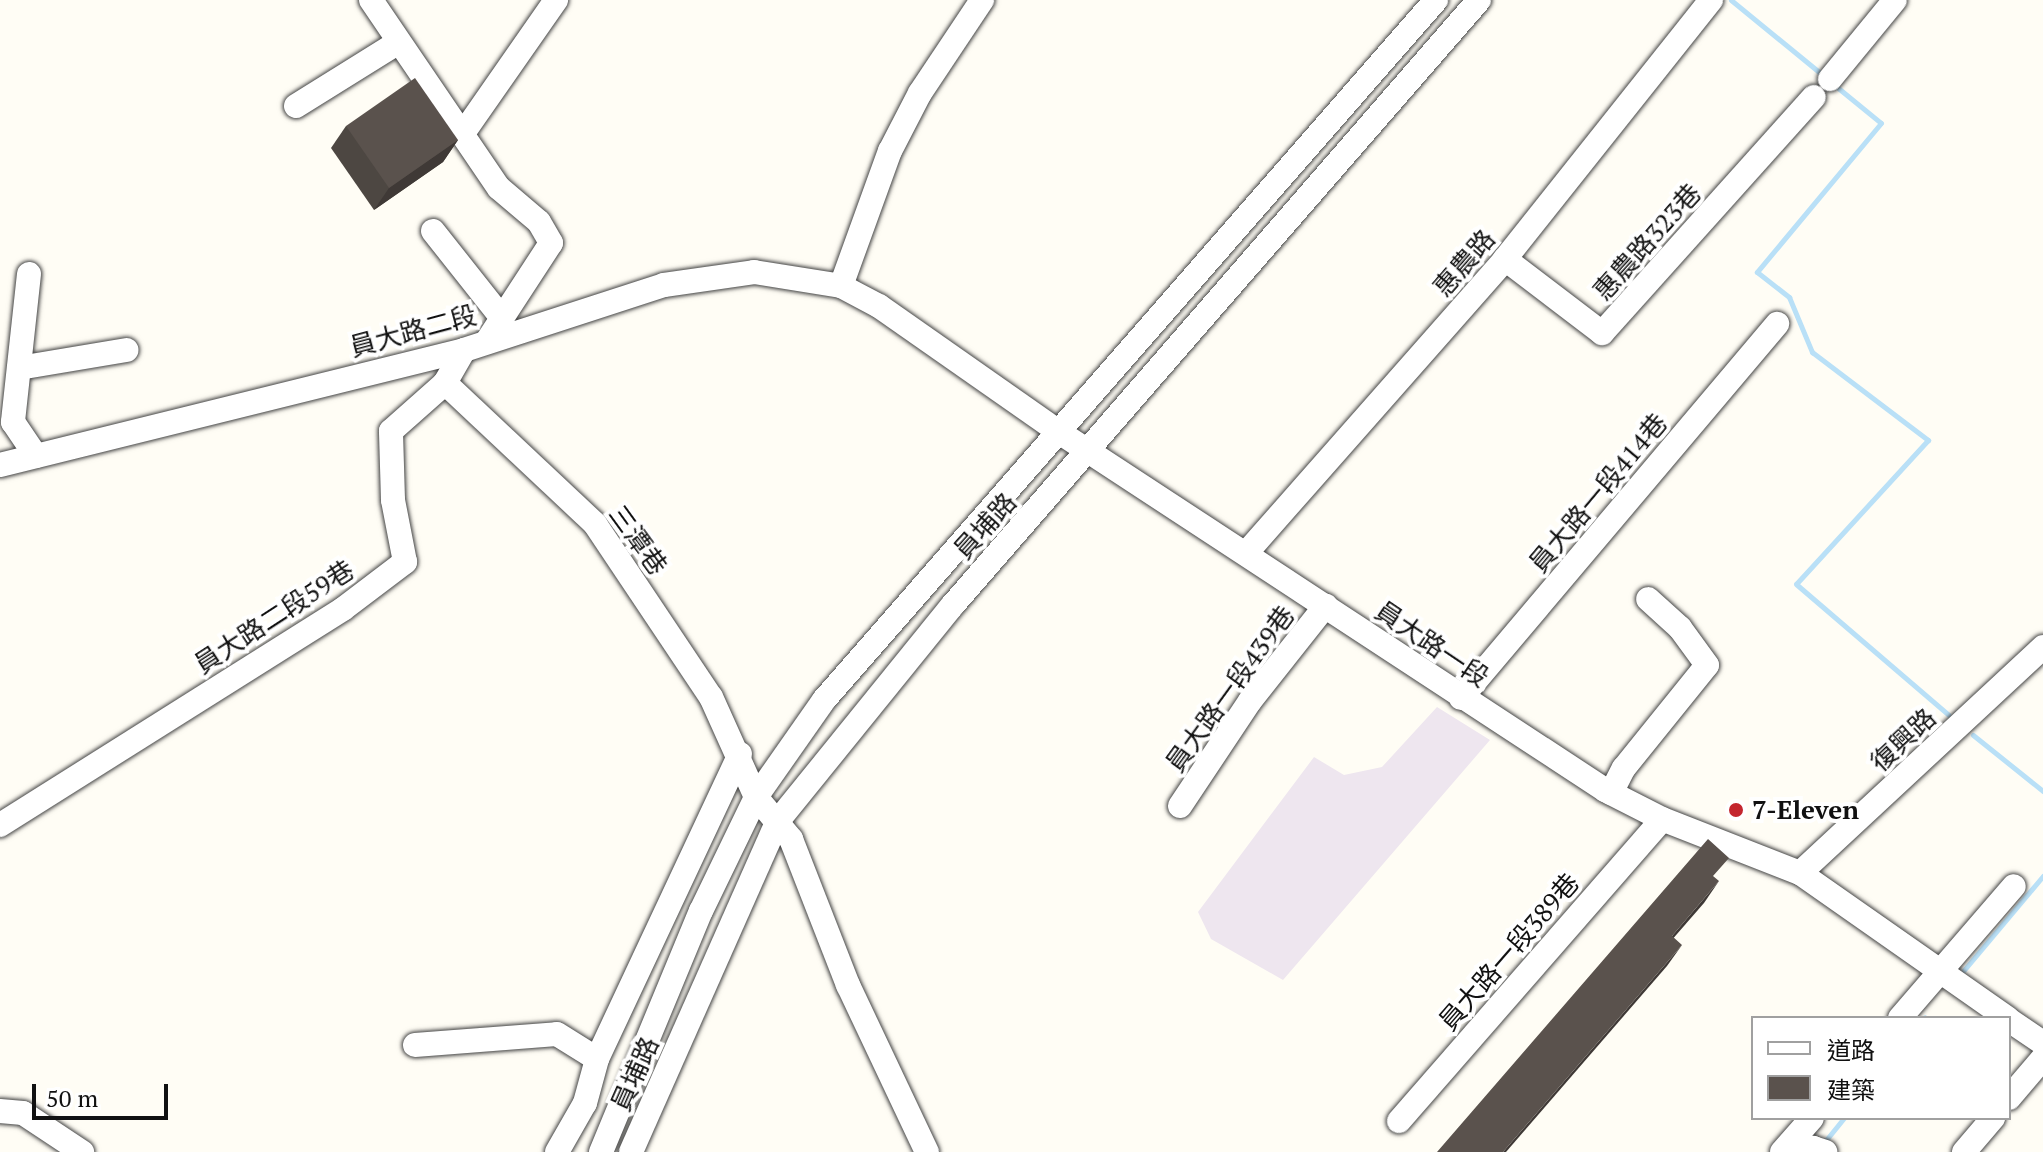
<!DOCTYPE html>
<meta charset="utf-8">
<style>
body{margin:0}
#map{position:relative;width:2043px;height:1152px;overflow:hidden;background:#fffdf5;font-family:"PT Serif","Noto Sans TC",serif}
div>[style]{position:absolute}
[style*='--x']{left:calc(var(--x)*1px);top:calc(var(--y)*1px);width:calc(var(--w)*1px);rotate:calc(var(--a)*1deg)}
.industrial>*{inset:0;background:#eee6ef}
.stream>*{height:5px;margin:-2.5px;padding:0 2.5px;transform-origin:2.5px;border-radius:2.5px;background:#b9e0f7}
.roads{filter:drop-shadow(0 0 2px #444) drop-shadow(0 0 2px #444)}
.minor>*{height:24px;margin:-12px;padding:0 12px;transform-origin:12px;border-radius:12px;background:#fff}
.wall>*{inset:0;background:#4d4742}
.shaded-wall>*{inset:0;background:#3f3936}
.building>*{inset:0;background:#5a524d}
.dots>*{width:22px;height:22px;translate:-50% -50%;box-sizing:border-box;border:4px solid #fff;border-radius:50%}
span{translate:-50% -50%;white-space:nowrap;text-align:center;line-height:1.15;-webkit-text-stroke:8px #fff;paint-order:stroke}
.street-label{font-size:26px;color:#111}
.poi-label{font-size:26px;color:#111;font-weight:700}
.left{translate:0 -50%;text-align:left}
.legend{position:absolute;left:1751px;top:1016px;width:260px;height:104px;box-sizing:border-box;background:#fff;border:2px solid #a0a0a0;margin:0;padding:10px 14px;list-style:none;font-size:24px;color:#111}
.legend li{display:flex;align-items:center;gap:16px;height:40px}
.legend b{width:40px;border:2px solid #a0a0a0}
.scale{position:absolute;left:32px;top:1084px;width:136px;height:36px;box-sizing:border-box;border:4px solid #111;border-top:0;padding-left:10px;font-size:24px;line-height:28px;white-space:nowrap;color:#111;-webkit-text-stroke:6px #fff;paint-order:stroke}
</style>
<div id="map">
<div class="industrial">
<div style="clip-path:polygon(1437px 707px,1490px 740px,1283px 980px,1211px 939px,1198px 912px,1314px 757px,1344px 775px,1382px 767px)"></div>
</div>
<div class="stream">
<div style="--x:1731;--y:0;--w:122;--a:39.3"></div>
<div style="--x:1832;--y:83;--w:63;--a:39.2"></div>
<div style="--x:1881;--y:123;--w:194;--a:129.8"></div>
<div style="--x:1757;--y:272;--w:41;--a:38"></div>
<div style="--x:1789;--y:297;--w:60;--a:67.3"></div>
<div style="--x:1812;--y:352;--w:146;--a:37.2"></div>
<div style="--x:1928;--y:440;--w:195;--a:132.5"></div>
<div style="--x:1796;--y:584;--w:201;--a:40.6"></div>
<div style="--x:1973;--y:735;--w:90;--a:38.7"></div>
<div style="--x:1964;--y:970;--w:123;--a:-50"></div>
<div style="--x:1924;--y:1018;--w:1;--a:-45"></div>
<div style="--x:1822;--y:1145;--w:35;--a:-51"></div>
</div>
<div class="roads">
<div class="minor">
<div style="--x:371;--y:0;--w:227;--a:55.8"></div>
<div style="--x:499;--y:188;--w:52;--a:40.4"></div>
<div style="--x:539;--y:222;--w:24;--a:60"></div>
<div style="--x:551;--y:243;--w:117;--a:123.1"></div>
<div style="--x:1830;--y:79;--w:102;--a:-50.6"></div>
<div style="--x:296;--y:106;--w:121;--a:-31.9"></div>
<div style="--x:464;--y:132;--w:161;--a:-55.1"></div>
<div style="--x:433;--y:231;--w:111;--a:51.6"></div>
<div style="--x:1505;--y:259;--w:122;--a:37.3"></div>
<div style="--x:1602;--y:333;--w:317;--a:-48.1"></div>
<div style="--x:29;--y:274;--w:149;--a:96.2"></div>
<div style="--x:13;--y:422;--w:41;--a:55.9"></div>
<div style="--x:841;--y:286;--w:144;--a:-70.1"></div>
<div style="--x:890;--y:151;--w:65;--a:-62.7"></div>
<div style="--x:920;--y:93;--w:112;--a:-56.3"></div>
<div style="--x:464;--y:350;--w:38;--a:120"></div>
<div style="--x:445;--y:383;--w:206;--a:43.2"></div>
<div style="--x:595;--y:524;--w:208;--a:56.2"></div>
<div style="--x:711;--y:697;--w:110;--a:65.8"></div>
<div style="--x:756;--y:797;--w:55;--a:50.2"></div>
<div style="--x:791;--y:839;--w:157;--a:68.7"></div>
<div style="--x:848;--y:985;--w:185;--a:64.7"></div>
<div style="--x:19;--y:368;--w:109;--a:-9.5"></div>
<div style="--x:0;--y:465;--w:478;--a:-13.9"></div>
<div style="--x:464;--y:350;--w:210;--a:-18"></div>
<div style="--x:664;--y:285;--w:91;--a:-8.2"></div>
<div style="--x:754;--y:272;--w:88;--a:9.1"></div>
<div style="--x:841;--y:286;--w:43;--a:27.8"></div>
<div style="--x:879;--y:306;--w:216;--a:35"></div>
<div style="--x:1056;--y:430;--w:657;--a:33.25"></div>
<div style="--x:1605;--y:790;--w:64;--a:27"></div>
<div style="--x:1662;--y:819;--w:148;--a:21.4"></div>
<div style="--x:1800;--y:873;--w:253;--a:35"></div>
<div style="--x:1248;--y:551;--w:389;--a:-48.6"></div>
<div style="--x:1505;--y:259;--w:331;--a:-51.5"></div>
<div style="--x:1461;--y:698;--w:490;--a:-49.8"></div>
<div style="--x:1611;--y:793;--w:28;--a:-63"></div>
<div style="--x:1624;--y:768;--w:132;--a:-51.1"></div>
<div style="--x:1707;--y:665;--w:46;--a:-126.1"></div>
<div style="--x:1680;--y:628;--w:43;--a:-137.8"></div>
<div style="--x:1180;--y:806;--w:126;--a:-56.3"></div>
<div style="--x:1250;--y:701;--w:122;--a:-51.6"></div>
<div style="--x:0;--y:825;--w:405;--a:-32.2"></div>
<div style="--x:343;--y:609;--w:78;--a:-37.2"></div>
<div style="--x:405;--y:562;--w:63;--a:-101"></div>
<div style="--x:393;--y:500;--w:69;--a:-91.7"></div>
<div style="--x:391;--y:431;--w:72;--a:-41.6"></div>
<div style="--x:1800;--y:873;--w:332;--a:-42.9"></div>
<div style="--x:1900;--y:1018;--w:174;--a:-49.2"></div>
<div style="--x:2009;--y:1020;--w:41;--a:34.1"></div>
<div style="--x:415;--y:1045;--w:142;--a:-4.4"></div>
<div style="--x:557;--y:1034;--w:47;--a:32"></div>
<div style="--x:2009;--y:1098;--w:52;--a:-49.6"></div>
<div style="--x:0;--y:1111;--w:23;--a:5"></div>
<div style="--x:23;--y:1113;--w:71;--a:33.5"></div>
<div style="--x:1399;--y:1121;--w:400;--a:-48.9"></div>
<div style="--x:557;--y:1152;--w:56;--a:-60.3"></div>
<div style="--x:585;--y:1103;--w:46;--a:-74.7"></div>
<div style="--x:597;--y:1059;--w:337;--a:-64.9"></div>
<div style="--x:601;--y:1152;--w:261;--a:-67.5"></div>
<div style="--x:701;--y:911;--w:127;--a:-64.2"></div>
<div style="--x:756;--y:797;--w:118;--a:-55"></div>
<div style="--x:824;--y:700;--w:930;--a:-48.84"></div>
<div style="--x:631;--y:1152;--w:361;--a:-66.1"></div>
<div style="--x:777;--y:822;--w:278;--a:-51"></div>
<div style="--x:952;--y:606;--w:803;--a:-48.99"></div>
<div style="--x:1782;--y:1152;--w:45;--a:-48.6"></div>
<div style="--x:1809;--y:1152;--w:6;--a:-45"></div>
<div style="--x:1813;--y:1148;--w:13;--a:18"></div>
<div style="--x:1964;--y:1152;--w:45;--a:-49.5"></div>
</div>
</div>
<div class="wall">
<div style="clip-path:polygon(346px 126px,458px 140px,443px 162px,374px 210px,331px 148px)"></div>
</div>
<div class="shaded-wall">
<div style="clip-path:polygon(458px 140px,443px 162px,374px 210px,389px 188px)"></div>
<div style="clip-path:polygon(1719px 881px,1704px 903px,1657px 957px,1672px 936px)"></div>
<div style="clip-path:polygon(1682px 945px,1667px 966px,1506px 1152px,1503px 1152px)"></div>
</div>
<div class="building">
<div style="clip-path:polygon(415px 78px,458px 140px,389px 188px,346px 126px)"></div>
<div style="clip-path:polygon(1708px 839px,1729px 858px,1713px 876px,1719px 881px,1672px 936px,1682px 945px,1503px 1152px,1437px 1152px)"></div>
</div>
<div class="dots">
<div style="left:1736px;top:810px;background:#c4262e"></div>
</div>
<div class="street-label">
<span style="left:1647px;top:242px;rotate:-48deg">惠農路323巷</span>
<span style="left:1464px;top:263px;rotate:-49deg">惠農路</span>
<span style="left:413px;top:331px;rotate:-15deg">員大路二段</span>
<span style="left:1598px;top:493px;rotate:-50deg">員大路一段414巷</span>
<span style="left:985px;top:526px;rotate:-48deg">員埔路</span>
<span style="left:638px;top:540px;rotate:54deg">三潭巷</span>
<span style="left:274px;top:617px;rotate:-33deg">員大路二段59巷</span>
<span style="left:1432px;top:644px;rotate:34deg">員大路一段</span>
<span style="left:1230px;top:689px;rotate:-54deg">員大路一段439巷</span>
<span style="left:1903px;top:740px;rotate:-43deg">復興路</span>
<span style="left:1509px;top:952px;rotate:-49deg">員大路一段389巷</span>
<span style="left:635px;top:1074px;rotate:-66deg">員埔路</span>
</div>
<div class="poi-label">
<span class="left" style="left:1752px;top:810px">7-Eleven</span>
</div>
<ul class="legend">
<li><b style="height:10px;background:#fff"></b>道路</li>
<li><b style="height:22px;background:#5a524d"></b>建築</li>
</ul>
<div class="scale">50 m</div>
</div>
